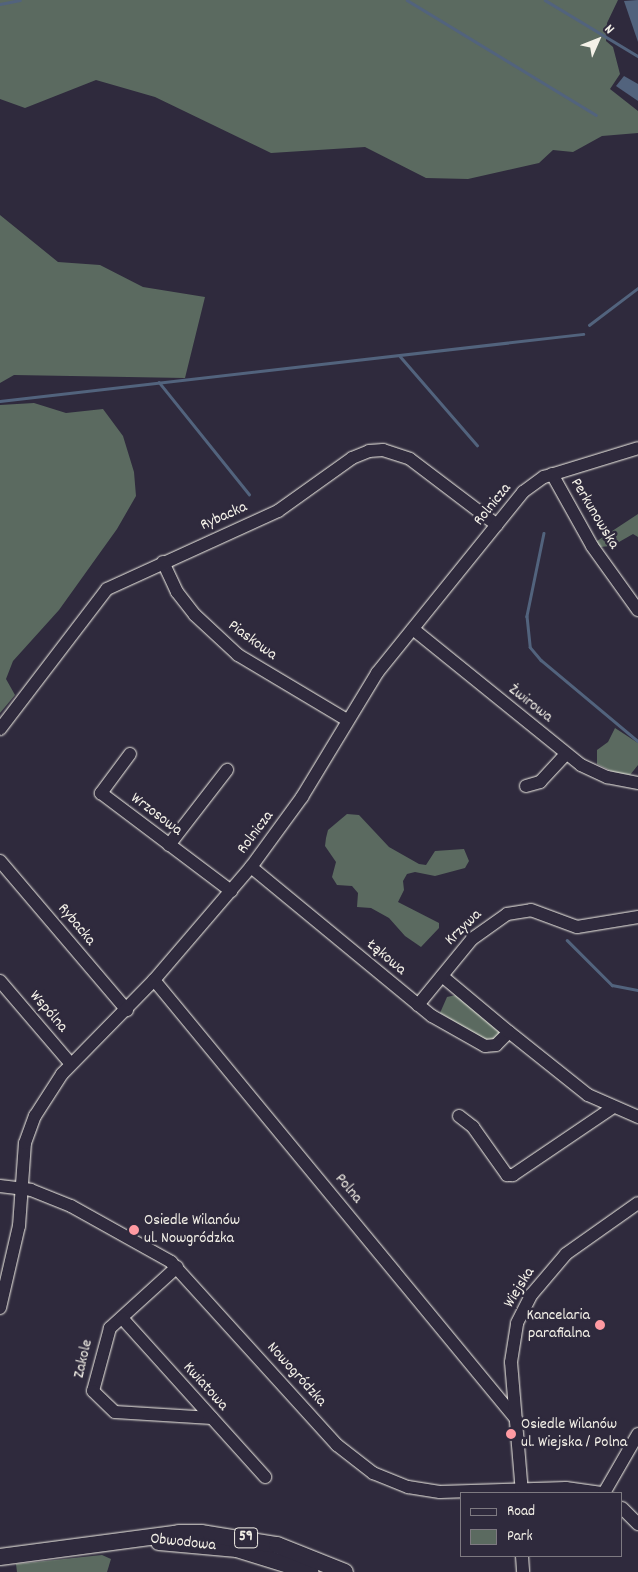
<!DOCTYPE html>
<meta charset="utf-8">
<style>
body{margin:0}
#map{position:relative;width:638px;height:1572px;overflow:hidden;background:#2f2a3d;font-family:Dekko,sans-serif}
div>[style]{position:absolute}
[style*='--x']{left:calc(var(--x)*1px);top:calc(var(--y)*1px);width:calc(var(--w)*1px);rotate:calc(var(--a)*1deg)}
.green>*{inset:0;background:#5b6a60}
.water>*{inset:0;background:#52637d}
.stream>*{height:2.5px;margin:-1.25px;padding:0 1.25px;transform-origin:1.25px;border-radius:1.25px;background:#52637d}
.roads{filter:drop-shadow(0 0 1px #f4f1e8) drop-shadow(0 0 1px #f4f1e8)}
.minor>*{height:12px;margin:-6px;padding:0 6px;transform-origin:6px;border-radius:6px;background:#2f2a3d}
.major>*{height:16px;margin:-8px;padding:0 8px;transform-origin:8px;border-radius:8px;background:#2f2a3d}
.dots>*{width:14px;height:14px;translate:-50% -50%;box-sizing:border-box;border:2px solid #2f2a3d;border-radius:50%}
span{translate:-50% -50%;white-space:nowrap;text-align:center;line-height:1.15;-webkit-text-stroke:5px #2f2a3d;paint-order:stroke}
.shield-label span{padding:1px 4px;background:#2f2a3d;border:1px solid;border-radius:4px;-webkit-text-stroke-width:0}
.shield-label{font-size:15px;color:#f4f1e8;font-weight:700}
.street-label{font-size:16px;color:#f4f1e8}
.poi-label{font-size:16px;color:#f4f1e8}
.left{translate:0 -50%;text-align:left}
.right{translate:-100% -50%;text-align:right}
.legend{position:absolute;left:460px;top:1492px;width:162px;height:65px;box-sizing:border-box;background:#2f2a3d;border:1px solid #7e7a81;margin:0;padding:6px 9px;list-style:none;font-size:15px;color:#f4f1e8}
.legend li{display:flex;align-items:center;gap:10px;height:25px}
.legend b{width:25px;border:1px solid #7e7a81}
.north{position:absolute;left:573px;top:15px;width:50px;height:50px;-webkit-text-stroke:4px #2f2a3d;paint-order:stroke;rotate:46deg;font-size:14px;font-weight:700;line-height:20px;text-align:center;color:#f4f1e8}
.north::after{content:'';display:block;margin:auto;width:18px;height:22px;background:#f4f1e8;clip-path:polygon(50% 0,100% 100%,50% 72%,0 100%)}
</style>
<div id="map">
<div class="green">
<div style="clip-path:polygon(0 0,618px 0,607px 23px,606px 41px,613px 47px,620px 74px,610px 89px,638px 111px,638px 133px,602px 136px,573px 152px,553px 150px,539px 163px,468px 179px,426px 178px,365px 147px,271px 153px,155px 97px,96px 80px,25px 108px,0 99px)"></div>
<div style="clip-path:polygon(0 215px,58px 262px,100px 265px,143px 287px,205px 297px,185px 378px,14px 375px,0 383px)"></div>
<div style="clip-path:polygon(34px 403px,66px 413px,103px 409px,123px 436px,134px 472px,136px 496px,117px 529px,59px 610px,13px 661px,6px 679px,15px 695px,0 713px,0 405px)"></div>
<div style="clip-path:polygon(638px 514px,638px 537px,633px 534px,612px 546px,599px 547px,597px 541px)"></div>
<div style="clip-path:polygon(615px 728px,638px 743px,638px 765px,630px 775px,615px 773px,597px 764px,597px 750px,608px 742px)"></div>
<div style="clip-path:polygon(347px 814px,359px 815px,389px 847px,419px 864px,426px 865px,435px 851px,464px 849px,469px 861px,465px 868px,435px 876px,415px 872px,407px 874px,403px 881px,404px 890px,398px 902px,439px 923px,439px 928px,421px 947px,405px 936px,389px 918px,371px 908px,357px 907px,358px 893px,352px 886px,337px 885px,332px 877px,336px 862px,325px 846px,326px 838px,328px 830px)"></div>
<div style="clip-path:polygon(456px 995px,502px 1032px,495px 1039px,488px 1042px,440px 1013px,447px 997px)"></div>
<div style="clip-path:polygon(102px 1555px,111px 1559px,107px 1572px,17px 1572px,16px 1564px)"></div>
</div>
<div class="water">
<div style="clip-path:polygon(638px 0,638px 42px,624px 1px)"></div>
<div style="clip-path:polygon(624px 76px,638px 84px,638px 101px,616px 86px)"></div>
</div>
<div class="stream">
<div style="--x:407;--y:0;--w:221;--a:31.3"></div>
<div style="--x:545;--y:0;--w:109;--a:31.1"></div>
<div style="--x:0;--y:4;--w:20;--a:-11"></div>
<div style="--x:589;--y:325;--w:61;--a:-37.1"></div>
<div style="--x:400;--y:356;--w:118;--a:49.1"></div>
<div style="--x:159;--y:382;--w:144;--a:51.2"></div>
<div style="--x:0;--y:401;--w:587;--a:-6.56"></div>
<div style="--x:544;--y:533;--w:85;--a:101.6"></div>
<div style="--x:527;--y:616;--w:31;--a:84"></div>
<div style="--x:530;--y:647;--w:17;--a:50"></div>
<div style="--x:541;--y:660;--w:126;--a:39.9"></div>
<div style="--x:567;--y:940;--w:64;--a:45"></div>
<div style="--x:612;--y:985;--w:26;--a:11"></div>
</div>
<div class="roads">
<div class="minor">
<div style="--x:552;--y:474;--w:82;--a:60.9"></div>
<div style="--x:592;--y:546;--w:79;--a:54.3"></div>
<div style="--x:163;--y:562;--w:33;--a:65"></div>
<div style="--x:177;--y:592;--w:29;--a:52"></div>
<div style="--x:195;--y:615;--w:59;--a:42.9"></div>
<div style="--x:238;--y:655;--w:127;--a:30.8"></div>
<div style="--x:413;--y:629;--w:216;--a:39"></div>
<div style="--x:581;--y:765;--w:29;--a:25"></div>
<div style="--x:607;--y:777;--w:32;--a:11"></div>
<div style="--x:0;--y:729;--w:176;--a:-52.6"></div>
<div style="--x:107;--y:589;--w:188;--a:-24.5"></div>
<div style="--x:278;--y:511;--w:91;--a:-35.6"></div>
<div style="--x:352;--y:458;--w:18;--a:-22"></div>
<div style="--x:369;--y:451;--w:14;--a:-4"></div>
<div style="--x:383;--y:450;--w:28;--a:18"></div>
<div style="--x:410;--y:459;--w:109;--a:37.2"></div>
<div style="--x:130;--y:754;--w:49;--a:126.6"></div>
<div style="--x:101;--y:793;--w:163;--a:37"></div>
<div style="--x:526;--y:786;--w:15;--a:-16"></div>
<div style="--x:540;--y:782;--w:38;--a:-47"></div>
<div style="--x:169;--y:845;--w:95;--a:-52.3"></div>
<div style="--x:0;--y:861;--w:196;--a:49.6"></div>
<div style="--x:251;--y:867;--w:234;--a:39.5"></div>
<div style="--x:432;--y:1016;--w:61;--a:29.5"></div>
<div style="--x:485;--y:1046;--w:11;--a:-5"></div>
<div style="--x:496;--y:1045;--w:18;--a:-45"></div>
<div style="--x:509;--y:1032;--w:101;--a:38.6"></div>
<div style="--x:588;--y:1095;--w:55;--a:23.7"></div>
<div style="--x:442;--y:976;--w:87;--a:39.9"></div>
<div style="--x:154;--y:980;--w:569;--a:50.49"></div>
<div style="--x:0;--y:981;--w:109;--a:49.5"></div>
<div style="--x:418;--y:1005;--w:85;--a:-50.7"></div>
<div style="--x:472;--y:939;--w:43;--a:-35.5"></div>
<div style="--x:507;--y:914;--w:24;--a:-9"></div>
<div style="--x:531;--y:910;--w:49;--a:20.3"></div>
<div style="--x:577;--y:927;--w:62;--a:-9.3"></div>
<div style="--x:459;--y:1116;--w:18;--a:38"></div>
<div style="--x:473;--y:1127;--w:59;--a:54.7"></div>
<div style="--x:507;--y:1175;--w:6;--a:0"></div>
<div style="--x:513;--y:1175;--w:120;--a:-34.1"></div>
<div style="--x:0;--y:1186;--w:31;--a:7"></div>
<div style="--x:31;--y:1190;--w:43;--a:21.8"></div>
<div style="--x:71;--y:1206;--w:115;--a:29.2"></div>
<div style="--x:171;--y:1262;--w:247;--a:47.8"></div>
<div style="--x:337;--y:1445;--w:46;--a:37.9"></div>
<div style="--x:373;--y:1473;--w:38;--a:22"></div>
<div style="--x:408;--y:1487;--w:32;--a:9"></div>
<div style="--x:440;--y:1492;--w:126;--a:-1.8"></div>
<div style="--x:566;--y:1488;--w:34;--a:8"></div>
<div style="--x:177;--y:1267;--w:91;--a:137.7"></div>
<div style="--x:110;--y:1328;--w:65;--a:105.1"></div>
<div style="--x:93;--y:1391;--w:30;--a:44"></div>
<div style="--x:115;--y:1412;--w:97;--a:3.5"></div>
<div style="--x:0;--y:1308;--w:84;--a:-77"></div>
<div style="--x:19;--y:1226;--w:83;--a:-85.9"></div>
<div style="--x:25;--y:1143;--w:29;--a:-70"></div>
<div style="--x:35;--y:1116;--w:50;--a:-57.3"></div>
<div style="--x:62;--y:1074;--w:132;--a:-45.6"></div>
<div style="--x:154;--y:980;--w:149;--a:-49.4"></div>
<div style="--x:251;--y:867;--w:87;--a:-53.9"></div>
<div style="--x:302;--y:797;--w:145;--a:-58.8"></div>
<div style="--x:377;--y:673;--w:233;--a:-51.1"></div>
<div style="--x:523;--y:492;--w:26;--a:-36"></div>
<div style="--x:544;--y:477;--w:98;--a:-17.1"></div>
<div style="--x:122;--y:1318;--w:214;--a:48"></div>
<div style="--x:522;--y:1493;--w:131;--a:-94.8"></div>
<div style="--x:511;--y:1362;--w:39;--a:-81"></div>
<div style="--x:517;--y:1323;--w:33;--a:-63"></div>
<div style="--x:532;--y:1294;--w:52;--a:-49.6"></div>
<div style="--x:566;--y:1254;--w:88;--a:-35.3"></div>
<div style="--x:604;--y:1493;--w:68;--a:-60"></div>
<div style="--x:622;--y:1508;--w:23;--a:45"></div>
<div style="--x:522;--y:1556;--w:16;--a:86"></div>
</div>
<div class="major">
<div style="--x:159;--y:1542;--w:78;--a:5.1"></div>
<div style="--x:237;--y:1549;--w:77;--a:17.3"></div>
<div style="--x:0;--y:1557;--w:181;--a:-7.6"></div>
<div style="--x:179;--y:1533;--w:22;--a:0"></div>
<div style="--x:201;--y:1533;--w:77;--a:9"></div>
<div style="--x:277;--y:1545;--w:73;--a:21.7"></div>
</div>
</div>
<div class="dots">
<div style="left:134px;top:1230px;background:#ff9aa2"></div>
<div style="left:600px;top:1325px;background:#ff9aa2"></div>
<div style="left:511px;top:1434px;background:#ff9aa2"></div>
</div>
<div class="shield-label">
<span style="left:246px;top:1538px">59</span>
</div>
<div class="street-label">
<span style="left:493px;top:505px;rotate:-51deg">Rolnicza</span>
<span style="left:594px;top:514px;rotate:59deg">Perkunowska</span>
<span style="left:224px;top:517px;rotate:-24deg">Rybacka</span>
<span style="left:252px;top:641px;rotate:36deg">Piaskowa</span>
<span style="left:530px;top:704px;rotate:38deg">Żwirowa</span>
<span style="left:156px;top:815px;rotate:37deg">Wrzosowa</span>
<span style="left:256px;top:833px;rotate:-53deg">Rolnicza</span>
<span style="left:76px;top:925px;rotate:50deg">Rybacka</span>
<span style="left:464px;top:928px;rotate:-44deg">Krzywa</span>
<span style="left:386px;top:958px;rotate:40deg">Łąkowa</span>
<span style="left:48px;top:1012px;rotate:49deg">Wspólna</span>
<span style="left:348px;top:1189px;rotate:50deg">Polna</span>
<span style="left:520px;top:1288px;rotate:-58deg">Wiejska</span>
<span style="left:84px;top:1359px;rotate:-77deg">Zakole</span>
<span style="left:296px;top:1375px;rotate:48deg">Nowogródzka</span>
<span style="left:205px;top:1387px;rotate:48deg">Kwiatowa</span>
<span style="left:183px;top:1543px;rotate:6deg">Obwodowa</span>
</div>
<div class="poi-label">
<span class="left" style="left:144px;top:1230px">Osiedle Wilanów<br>ul. Nowgródzka</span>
<span class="right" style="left:590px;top:1325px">Kancelaria<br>parafialna</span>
<span class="left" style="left:521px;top:1434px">Osiedle Wilanów<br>ul. Wiejska / Polna</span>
</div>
<ul class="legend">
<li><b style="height:6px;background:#2f2a3d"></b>Road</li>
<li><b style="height:14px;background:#5b6a60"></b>Park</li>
</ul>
<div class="north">N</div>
</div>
